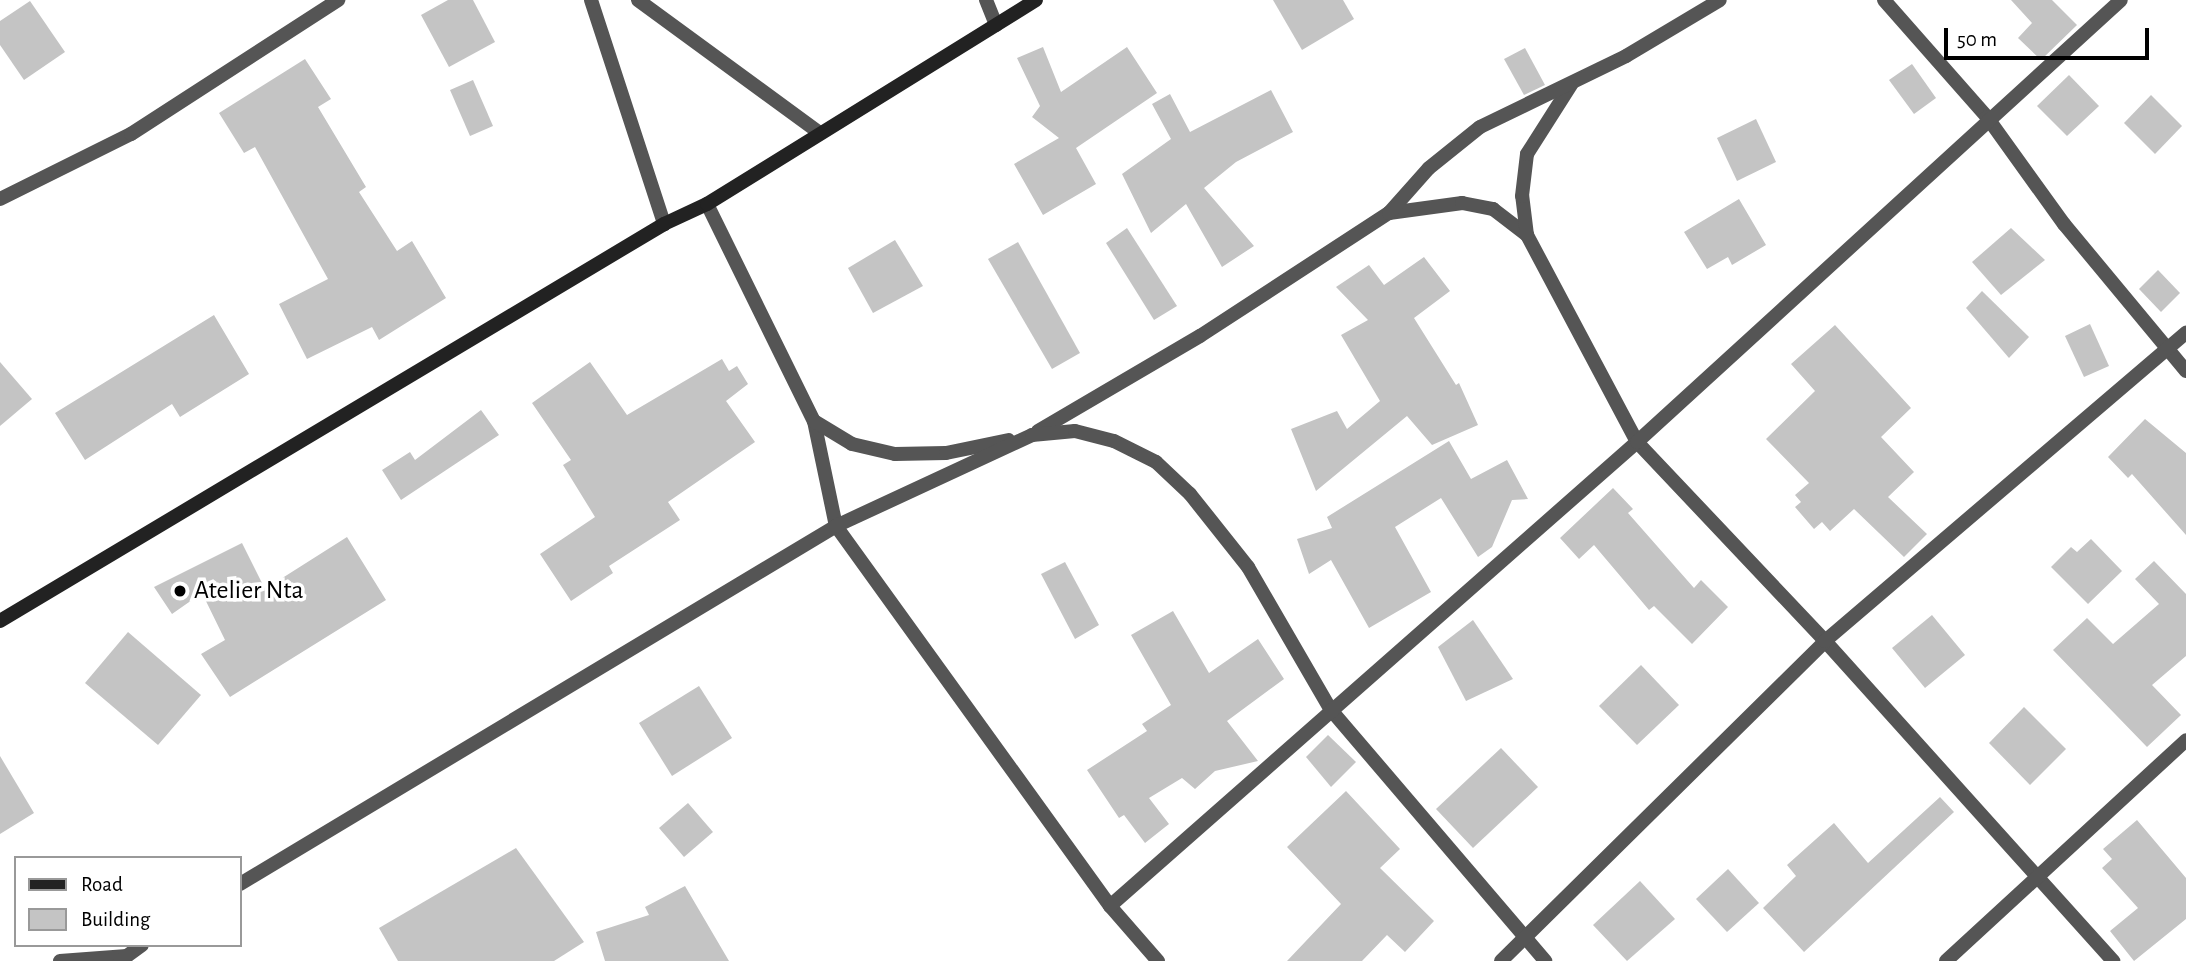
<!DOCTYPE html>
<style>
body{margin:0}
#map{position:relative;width:2186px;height:961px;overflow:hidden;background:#fff;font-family:"Alegreya Sans",sans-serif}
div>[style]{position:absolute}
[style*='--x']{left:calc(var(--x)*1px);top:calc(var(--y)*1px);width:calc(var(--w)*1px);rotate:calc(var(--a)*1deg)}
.building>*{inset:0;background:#c4c4c4}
.street>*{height:14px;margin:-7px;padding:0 7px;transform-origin:7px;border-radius:7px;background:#555}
.secondary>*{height:14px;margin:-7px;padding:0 7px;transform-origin:7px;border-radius:7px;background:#222}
.dots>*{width:19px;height:19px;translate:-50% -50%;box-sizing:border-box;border:4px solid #fff;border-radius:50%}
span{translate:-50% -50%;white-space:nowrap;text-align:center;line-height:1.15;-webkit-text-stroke:7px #fff;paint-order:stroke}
.poi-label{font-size:26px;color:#000}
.left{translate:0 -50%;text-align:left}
.legend{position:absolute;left:14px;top:856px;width:228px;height:91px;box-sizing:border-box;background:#fff;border:2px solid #999;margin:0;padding:9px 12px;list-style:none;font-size:21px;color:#000}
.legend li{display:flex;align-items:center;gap:14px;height:35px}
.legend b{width:35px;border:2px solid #999}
.scale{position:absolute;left:1944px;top:28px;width:205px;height:32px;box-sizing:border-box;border:4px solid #000;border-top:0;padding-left:9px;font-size:21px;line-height:24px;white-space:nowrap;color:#000;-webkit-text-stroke:5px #fff;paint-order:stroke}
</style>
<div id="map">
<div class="building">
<div style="clip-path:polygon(448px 0,473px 0,495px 42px,449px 67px,421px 15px)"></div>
<div style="clip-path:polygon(1273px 0,1343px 0,1354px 19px,1302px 50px)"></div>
<div style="clip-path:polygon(2011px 0,2052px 0,2077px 25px,2041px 60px,2018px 38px,2032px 23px)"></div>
<div style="clip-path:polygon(30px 1px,65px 52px,24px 80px,0 45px,0 21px)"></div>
<div style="clip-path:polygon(1043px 47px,1061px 92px,1127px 47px,1157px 93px,1076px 148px,1096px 184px,1043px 215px,1014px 164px,1059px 138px,1032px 117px,1040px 106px,1017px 58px)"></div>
<div style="clip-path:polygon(1525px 48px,1545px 85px,1524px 95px,1504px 59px)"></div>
<div style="clip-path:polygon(305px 59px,331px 99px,318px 107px,366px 187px,359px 192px,397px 251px,412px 241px,446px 298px,379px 340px,372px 327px,307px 359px,279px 304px,328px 279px,255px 147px,244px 153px,219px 113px)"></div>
<div style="clip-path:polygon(1912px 64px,1936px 98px,1914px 114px,1889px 80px)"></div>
<div style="clip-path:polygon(2069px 75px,2099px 106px,2067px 136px,2037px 106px)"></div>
<div style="clip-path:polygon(473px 80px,493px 126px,470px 136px,450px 90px)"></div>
<div style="clip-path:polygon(1271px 90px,1293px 132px,1236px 162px,1204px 188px,1254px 246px,1222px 267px,1186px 204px,1151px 233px,1122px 174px,1171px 139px,1152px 104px,1170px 94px,1190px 132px)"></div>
<div style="clip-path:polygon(2151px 95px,2182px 126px,2155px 154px,2124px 123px)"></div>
<div style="clip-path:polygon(1756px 119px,1776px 162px,1737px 181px,1717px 138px)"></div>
<div style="clip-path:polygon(1739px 199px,1766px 245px,1732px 265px,1728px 257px,1707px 269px,1684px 232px)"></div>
<div style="clip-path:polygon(1127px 228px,1177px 306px,1154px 320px,1106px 243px)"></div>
<div style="clip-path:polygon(2011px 228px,2045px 260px,2001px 295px,1972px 262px)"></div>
<div style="clip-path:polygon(895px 240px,923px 286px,873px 313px,848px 268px)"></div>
<div style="clip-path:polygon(1018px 242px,1080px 353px,1052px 369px,988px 259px)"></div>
<div style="clip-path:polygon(1424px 257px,1450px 291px,1414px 318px,1456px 385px,1459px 383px,1478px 425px,1432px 445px,1407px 416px,1316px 491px,1291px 429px,1337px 411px,1347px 429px,1380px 401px,1341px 335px,1368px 320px,1336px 287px,1369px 265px,1384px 285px)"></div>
<div style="clip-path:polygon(2158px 270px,2180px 293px,2161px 312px,2139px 289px)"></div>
<div style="clip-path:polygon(1982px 291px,2029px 337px,2009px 358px,1966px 308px)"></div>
<div style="clip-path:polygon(214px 315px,249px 374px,180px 417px,172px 404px,85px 460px,55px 413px)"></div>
<div style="clip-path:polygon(2090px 324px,2109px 366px,2084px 377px,2065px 336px)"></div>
<div style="clip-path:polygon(1835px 325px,1911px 408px,1881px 437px,1914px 472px,1888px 497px,1927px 534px,1904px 557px,1854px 509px,1830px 531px,1822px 522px,1814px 529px,1795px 507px,1801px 502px,1795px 495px,1809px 483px,1766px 439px,1815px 391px,1791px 364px)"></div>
<div style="clip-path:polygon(722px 359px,729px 371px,737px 366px,748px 384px,726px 401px,755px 442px,668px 502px,680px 520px,609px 566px,613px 573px,571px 601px,540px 554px,595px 517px,563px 465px,571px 460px,532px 403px,590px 362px,627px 415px)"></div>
<div style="clip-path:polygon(0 362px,32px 399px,0 426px)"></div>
<div style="clip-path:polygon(481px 410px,499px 435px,401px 500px,382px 470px,410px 452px,415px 460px)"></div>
<div style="clip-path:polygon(2145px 419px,2186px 453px,2186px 535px,2132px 474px,2128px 478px,2108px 457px)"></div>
<div style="clip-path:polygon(1449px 441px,1471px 479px,1507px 460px,1528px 499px,1512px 500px,1492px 547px,1478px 557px,1441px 498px,1395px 527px,1431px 592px,1369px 628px,1331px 560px,1309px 574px,1297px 539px,1332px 528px,1327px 517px)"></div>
<div style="clip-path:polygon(1613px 488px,1633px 509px,1628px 513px,1694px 588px,1701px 580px,1728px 607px,1692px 644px,1654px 606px,1649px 610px,1594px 545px,1579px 559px,1560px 538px)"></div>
<div style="clip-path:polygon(347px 537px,386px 600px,230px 697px,201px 654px,225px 640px,202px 593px,172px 614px,154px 587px,242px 543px,265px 589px)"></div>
<div style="clip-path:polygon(2091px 539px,2122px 571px,2088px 604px,2051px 567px,2071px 547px,2077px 552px)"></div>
<div style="clip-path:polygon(2154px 561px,2186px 594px,2186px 656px,2152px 685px,2181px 715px,2147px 747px,2053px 650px,2087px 618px,2113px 644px,2159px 604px,2135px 579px)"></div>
<div style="clip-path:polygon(1065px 562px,1099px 625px,1075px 639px,1041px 574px)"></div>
<div style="clip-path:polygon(1173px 611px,1209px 673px,1258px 639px,1284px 679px,1227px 721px,1258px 761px,1215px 771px,1195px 789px,1182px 778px,1149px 798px,1169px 824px,1145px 843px,1124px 815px,1119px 818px,1087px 770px,1147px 731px,1142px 724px,1171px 705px,1131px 635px)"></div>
<div style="clip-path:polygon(1932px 615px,1965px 655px,1925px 688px,1892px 648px)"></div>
<div style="clip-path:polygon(1473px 620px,1513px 679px,1466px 701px,1438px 647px)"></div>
<div style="clip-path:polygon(128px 632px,201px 695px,158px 745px,85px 683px)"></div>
<div style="clip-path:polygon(1641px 665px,1679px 705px,1637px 745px,1599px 706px)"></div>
<div style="clip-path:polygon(699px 686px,732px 738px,672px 776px,639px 723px)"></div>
<div style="clip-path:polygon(2024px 707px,2066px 749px,2030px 785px,1989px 743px)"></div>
<div style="clip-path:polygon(1328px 735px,1356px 762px,1331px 787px,1306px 757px)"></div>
<div style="clip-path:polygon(1501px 748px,1538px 787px,1473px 848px,1436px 809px)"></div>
<div style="clip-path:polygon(0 756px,34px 813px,0 834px)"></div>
<div style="clip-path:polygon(1346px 791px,1400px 849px,1380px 868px,1434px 921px,1405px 952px,1387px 935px,1362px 961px,1287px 961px,1341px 904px,1287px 847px)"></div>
<div style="clip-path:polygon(1940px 797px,1954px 812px,1804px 952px,1763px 908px,1796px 876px,1787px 865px,1834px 823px,1868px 863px)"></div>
<div style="clip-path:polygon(688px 803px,713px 832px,684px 857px,659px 828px)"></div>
<div style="clip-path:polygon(2137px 820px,2186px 878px,2186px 919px,2134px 961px,2110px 931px,2138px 908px,2102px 868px,2112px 859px,2103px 849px)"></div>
<div style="clip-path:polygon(516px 848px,584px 942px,554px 961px,398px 961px,379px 928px)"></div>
<div style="clip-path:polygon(1728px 869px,1759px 903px,1727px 932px,1696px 899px)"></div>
<div style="clip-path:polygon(1640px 881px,1675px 919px,1627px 961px,1593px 925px)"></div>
<div style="clip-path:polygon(685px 886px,729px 961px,605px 961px,596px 932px,649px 915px,645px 907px)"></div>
</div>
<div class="street">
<div style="--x:591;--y:0;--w:236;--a:71.9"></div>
<div style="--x:638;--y:0;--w:225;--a:36.2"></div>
<div style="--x:986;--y:0;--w:27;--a:68"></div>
<div style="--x:1884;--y:0;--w:156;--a:48.6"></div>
<div style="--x:1987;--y:117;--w:132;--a:54.3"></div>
<div style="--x:2064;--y:224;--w:191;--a:50.3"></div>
<div style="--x:0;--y:199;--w:146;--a:-26.4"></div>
<div style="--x:131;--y:134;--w:247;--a:-32.9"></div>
<div style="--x:707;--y:204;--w:242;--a:63.8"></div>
<div style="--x:814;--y:421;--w:107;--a:78.2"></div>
<div style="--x:836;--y:526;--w:468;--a:54.2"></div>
<div style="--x:1110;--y:906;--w:73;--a:48.9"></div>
<div style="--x:1389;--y:213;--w:74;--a:-7.8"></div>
<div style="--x:1462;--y:203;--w:32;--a:11"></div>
<div style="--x:1493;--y:209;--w:43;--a:37.4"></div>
<div style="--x:1527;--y:235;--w:234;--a:62"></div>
<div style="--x:1637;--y:442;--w:274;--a:46.6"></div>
<div style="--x:1825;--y:641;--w:431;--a:48"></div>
<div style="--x:1527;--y:235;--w:39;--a:-97"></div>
<div style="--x:1522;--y:196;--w:42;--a:-83.2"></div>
<div style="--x:1527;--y:154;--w:82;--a:-57.5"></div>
<div style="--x:814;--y:421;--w:44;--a:31.2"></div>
<div style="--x:852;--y:444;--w:44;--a:13.1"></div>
<div style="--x:895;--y:454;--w:51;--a:-1.1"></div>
<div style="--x:946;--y:453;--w:64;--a:-11.7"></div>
<div style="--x:1038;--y:431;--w:188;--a:-30.4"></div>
<div style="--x:1200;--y:336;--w:225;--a:-33.1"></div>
<div style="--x:1389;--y:213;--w:60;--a:-48.4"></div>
<div style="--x:1429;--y:168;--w:65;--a:-38.8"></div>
<div style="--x:1480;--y:127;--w:162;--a:-25.9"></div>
<div style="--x:1626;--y:56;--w:109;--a:-30.8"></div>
<div style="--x:240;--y:884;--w:695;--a:-30.99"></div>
<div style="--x:836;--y:526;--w:216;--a:-24.9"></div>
<div style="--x:1032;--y:435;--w:43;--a:-5.3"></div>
<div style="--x:1075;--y:431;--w:40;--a:14.4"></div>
<div style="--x:1114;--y:441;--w:47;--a:26.6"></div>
<div style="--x:1156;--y:462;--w:47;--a:43.3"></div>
<div style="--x:1190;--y:494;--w:93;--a:51.5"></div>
<div style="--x:1248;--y:567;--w:165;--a:59.9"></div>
<div style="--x:1331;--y:710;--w:330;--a:49.5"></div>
<div style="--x:1110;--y:906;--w:702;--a:-41.36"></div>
<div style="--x:1637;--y:442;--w:655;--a:-42.4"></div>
<div style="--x:60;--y:961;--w:67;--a:-4.3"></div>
<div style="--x:120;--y:961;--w:27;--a:-36"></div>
<div style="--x:1501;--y:961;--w:455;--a:-44.6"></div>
<div style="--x:1825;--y:641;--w:475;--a:-40.5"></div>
<div style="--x:1946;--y:961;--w:326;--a:-42.6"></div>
</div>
<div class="secondary">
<div style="--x:0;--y:621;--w:774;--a:-30.87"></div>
<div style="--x:664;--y:224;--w:47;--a:-24.9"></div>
<div style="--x:707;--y:204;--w:387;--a:-31.8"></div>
</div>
<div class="dots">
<div style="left:180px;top:591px;background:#000"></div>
</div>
<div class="poi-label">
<span class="left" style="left:194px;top:591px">Atelier Nta</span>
</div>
<ul class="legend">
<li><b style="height:9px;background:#222"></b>Road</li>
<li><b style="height:19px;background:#c4c4c4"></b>Building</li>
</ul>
<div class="scale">50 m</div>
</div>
